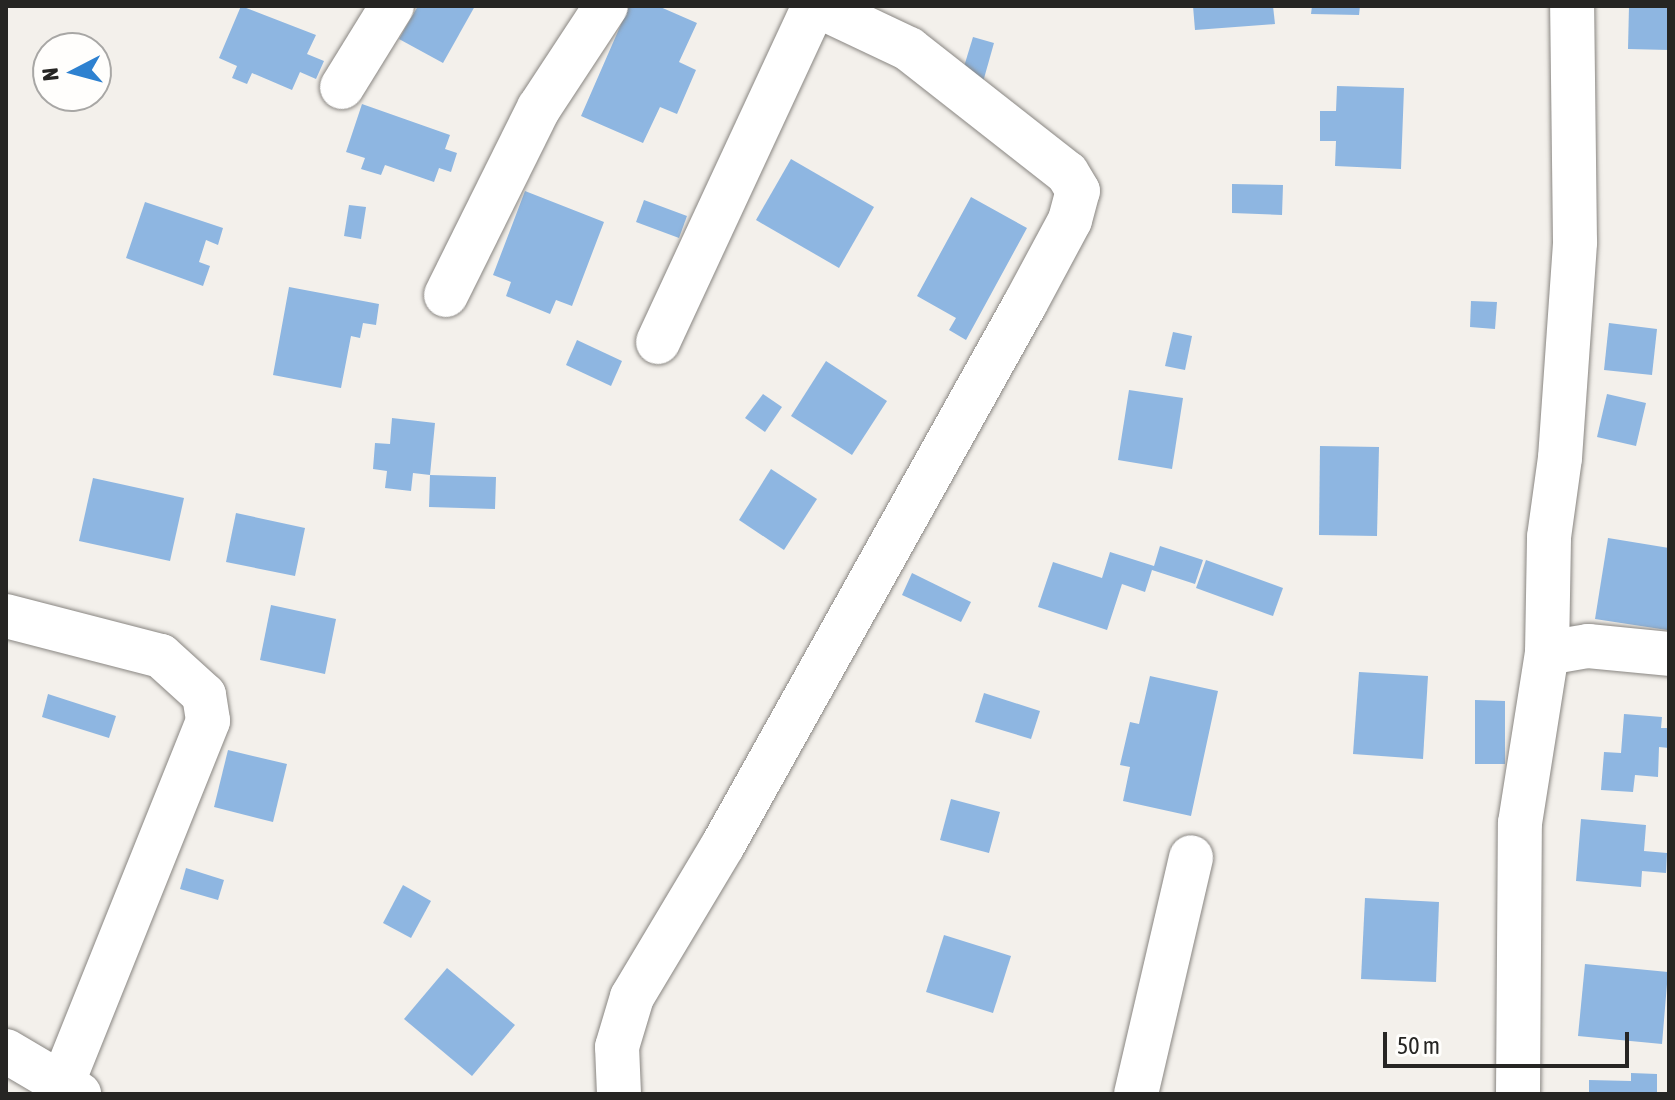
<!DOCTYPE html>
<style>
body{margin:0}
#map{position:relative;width:1675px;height:1100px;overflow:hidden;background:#f3f0eb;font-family:"Asap Condensed",sans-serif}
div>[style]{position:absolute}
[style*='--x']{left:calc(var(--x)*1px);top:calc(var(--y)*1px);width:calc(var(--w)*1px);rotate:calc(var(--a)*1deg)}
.building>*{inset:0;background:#8eb6e1}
.roads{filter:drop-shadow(0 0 2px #898682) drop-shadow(0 0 2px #898682)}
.minor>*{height:44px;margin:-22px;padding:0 22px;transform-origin:22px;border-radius:22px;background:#fff}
span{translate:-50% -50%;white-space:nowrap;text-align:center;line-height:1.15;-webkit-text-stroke:7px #fffefc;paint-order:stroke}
.frame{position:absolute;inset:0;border:8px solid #262523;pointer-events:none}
.north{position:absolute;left:32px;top:32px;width:80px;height:80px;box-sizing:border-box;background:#fffefc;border:2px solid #a8a7a5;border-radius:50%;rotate:264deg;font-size:22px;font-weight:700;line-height:32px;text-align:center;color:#262523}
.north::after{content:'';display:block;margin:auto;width:28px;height:36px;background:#2e81d0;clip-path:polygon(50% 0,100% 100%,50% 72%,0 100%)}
.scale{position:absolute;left:1383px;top:1032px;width:246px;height:36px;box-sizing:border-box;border:4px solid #262523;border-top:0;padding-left:10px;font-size:24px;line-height:28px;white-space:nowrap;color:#262523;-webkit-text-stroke:6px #fffefc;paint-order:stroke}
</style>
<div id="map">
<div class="building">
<div style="clip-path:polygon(241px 6px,316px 35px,307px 54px,324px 61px,316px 79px,300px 72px,292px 90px,252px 73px,247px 84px,232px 78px,237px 66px,219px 58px)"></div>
<div style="clip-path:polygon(418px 6px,475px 6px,443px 63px,399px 39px)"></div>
<div style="clip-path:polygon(629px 6px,658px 6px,697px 23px,679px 62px,696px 70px,677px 114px,660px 107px,643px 143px,581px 116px)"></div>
<div style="clip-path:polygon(1193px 6px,1273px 6px,1275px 24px,1195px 30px)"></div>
<div style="clip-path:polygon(1312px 6px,1360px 6px,1359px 15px,1311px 14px)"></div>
<div style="clip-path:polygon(1629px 6px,1669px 6px,1669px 50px,1628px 49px)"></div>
<div style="clip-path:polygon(973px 37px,994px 43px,981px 89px,959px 83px)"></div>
<div style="clip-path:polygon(1337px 86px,1404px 88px,1401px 169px,1335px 166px,1336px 141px,1320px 141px,1320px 111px,1336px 111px)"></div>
<div style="clip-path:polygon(362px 104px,450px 135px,445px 149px,457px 153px,451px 172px,439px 168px,434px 182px,385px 165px,381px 175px,361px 169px,365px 158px,346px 152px)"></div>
<div style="clip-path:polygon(791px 159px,874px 207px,839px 268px,756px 220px)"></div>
<div style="clip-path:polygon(1232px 184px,1283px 185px,1282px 215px,1232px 213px)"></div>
<div style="clip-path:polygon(525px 191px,604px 222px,572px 306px,556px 300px,550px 314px,506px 296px,511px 282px,493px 275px)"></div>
<div style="clip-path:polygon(971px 197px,1027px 228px,966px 340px,949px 330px,956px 318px,917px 296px)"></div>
<div style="clip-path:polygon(644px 200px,687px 216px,679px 238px,636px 222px)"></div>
<div style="clip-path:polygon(145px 202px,223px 228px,218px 245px,206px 240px,199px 262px,210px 266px,203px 286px,126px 258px)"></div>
<div style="clip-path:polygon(349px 205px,366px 207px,361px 239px,344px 236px)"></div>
<div style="clip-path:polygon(289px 287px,379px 304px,376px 325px,363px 323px,360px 338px,351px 336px,341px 388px,273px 375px)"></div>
<div style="clip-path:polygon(1471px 301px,1497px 302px,1495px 329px,1470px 327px)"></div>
<div style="clip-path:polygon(1609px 323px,1657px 329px,1652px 375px,1604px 370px)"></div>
<div style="clip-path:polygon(1173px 332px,1192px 336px,1185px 370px,1165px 366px)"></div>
<div style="clip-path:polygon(577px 340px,622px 361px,611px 386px,566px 365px)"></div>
<div style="clip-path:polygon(826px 361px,887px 401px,852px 455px,791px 416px)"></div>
<div style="clip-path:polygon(1129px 390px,1183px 398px,1172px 469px,1118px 460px)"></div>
<div style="clip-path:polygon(763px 394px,782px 407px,765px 432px,745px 418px)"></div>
<div style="clip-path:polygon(1607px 394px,1646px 403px,1636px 446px,1597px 437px)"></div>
<div style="clip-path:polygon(392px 418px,435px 423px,430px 475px,496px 477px,495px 509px,429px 507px,430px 475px,413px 473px,411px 491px,385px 488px,387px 471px,373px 469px,375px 443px,390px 444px)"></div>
<div style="clip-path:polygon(1320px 446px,1379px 447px,1377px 536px,1319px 535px)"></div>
<div style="clip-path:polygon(771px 469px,817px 499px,784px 550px,739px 520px)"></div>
<div style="clip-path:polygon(93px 478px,184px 498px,170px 561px,79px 541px)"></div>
<div style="clip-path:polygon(236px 513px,305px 528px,295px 576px,226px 562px)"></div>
<div style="clip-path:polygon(1608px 538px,1669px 548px,1667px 630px,1595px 619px)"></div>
<div style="clip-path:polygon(1160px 546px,1203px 560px,1195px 584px,1152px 570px,1145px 592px,1122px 584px,1107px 630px,1038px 607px,1053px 562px,1102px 578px,1110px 552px,1154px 566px)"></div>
<div style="clip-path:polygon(1206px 560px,1283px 588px,1273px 616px,1196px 588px)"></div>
<div style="clip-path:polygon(912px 573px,971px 602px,961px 622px,902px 595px)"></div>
<div style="clip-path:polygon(271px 605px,336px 619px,325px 674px,260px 660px)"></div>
<div style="clip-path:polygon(1359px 672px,1428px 676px,1423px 759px,1353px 754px)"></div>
<div style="clip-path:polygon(1150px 676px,1218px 691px,1191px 816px,1123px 801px,1130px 767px,1120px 765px,1130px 722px,1139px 724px)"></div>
<div style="clip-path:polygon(984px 693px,1040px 711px,1031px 739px,975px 722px)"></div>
<div style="clip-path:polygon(48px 694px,116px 716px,109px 738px,42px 717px)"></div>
<div style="clip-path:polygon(1475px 700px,1505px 701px,1505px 764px,1475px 764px)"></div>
<div style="clip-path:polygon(1624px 714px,1662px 717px,1661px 728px,1669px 728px,1669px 748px,1659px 747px,1658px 777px,1635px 775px,1633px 792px,1601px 790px,1604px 752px,1621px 753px)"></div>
<div style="clip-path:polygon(228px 750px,287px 764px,273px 822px,214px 807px)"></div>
<div style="clip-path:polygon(951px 799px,1000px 812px,989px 853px,940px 840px)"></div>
<div style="clip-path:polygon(1581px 819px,1646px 825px,1644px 851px,1667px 853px,1666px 873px,1642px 871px,1641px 887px,1576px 881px)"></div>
<div style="clip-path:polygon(186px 868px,224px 880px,218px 900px,180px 889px)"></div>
<div style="clip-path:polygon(403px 885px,431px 901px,411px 938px,383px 923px)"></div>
<div style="clip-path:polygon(1365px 898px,1439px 902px,1436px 982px,1361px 979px)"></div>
<div style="clip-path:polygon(944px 935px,1011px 956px,993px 1013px,926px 992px)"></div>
<div style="clip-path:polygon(1585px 964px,1668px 972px,1662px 1044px,1578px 1036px)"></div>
<div style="clip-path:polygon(447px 968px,515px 1025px,472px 1076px,404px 1019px)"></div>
<div style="clip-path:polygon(1631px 1073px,1657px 1074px,1657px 1092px,1589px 1094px,1589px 1080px,1631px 1081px)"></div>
</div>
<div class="roads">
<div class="minor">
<div style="--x:342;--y:87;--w:95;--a:-58.3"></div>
<div style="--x:446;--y:295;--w:209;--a:-63.6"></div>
<div style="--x:539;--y:108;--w:122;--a:-56.7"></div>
<div style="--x:658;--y:342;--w:370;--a:-65.1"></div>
<div style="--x:6;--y:616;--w:160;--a:14.5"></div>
<div style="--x:161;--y:656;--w:58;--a:42.2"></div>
<div style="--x:204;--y:695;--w:26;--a:81"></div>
<div style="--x:208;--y:721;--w:389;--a:111.9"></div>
<div style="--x:1547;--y:653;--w:42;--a:-9.7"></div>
<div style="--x:1588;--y:646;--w:81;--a:5.6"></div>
<div style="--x:6;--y:1051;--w:85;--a:30.5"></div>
<div style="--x:619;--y:1094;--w:47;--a:-92.4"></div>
<div style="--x:617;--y:1047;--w:52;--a:-73.3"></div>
<div style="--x:632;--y:997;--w:177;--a:-59.1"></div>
<div style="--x:723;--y:845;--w:620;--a:-60.83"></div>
<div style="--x:1025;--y:304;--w:95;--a:-61.8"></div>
<div style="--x:1070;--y:220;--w:30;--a:-75"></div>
<div style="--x:1078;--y:191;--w:21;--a:-121"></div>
<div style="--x:1067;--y:173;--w:201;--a:-141.9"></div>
<div style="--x:909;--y:49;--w:101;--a:-154.7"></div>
<div style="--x:1136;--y:1094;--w:243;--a:-76.9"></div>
<div style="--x:1518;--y:1094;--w:271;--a:-89.6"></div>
<div style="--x:1520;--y:823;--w:172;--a:-81"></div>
<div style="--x:1547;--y:653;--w:116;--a:-89"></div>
<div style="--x:1549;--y:537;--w:80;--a:-82.1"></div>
<div style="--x:1560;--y:458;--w:217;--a:-86"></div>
<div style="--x:1575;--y:242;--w:236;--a:-90.7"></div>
</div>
</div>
<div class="frame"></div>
<div class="north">N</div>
<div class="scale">50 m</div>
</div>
